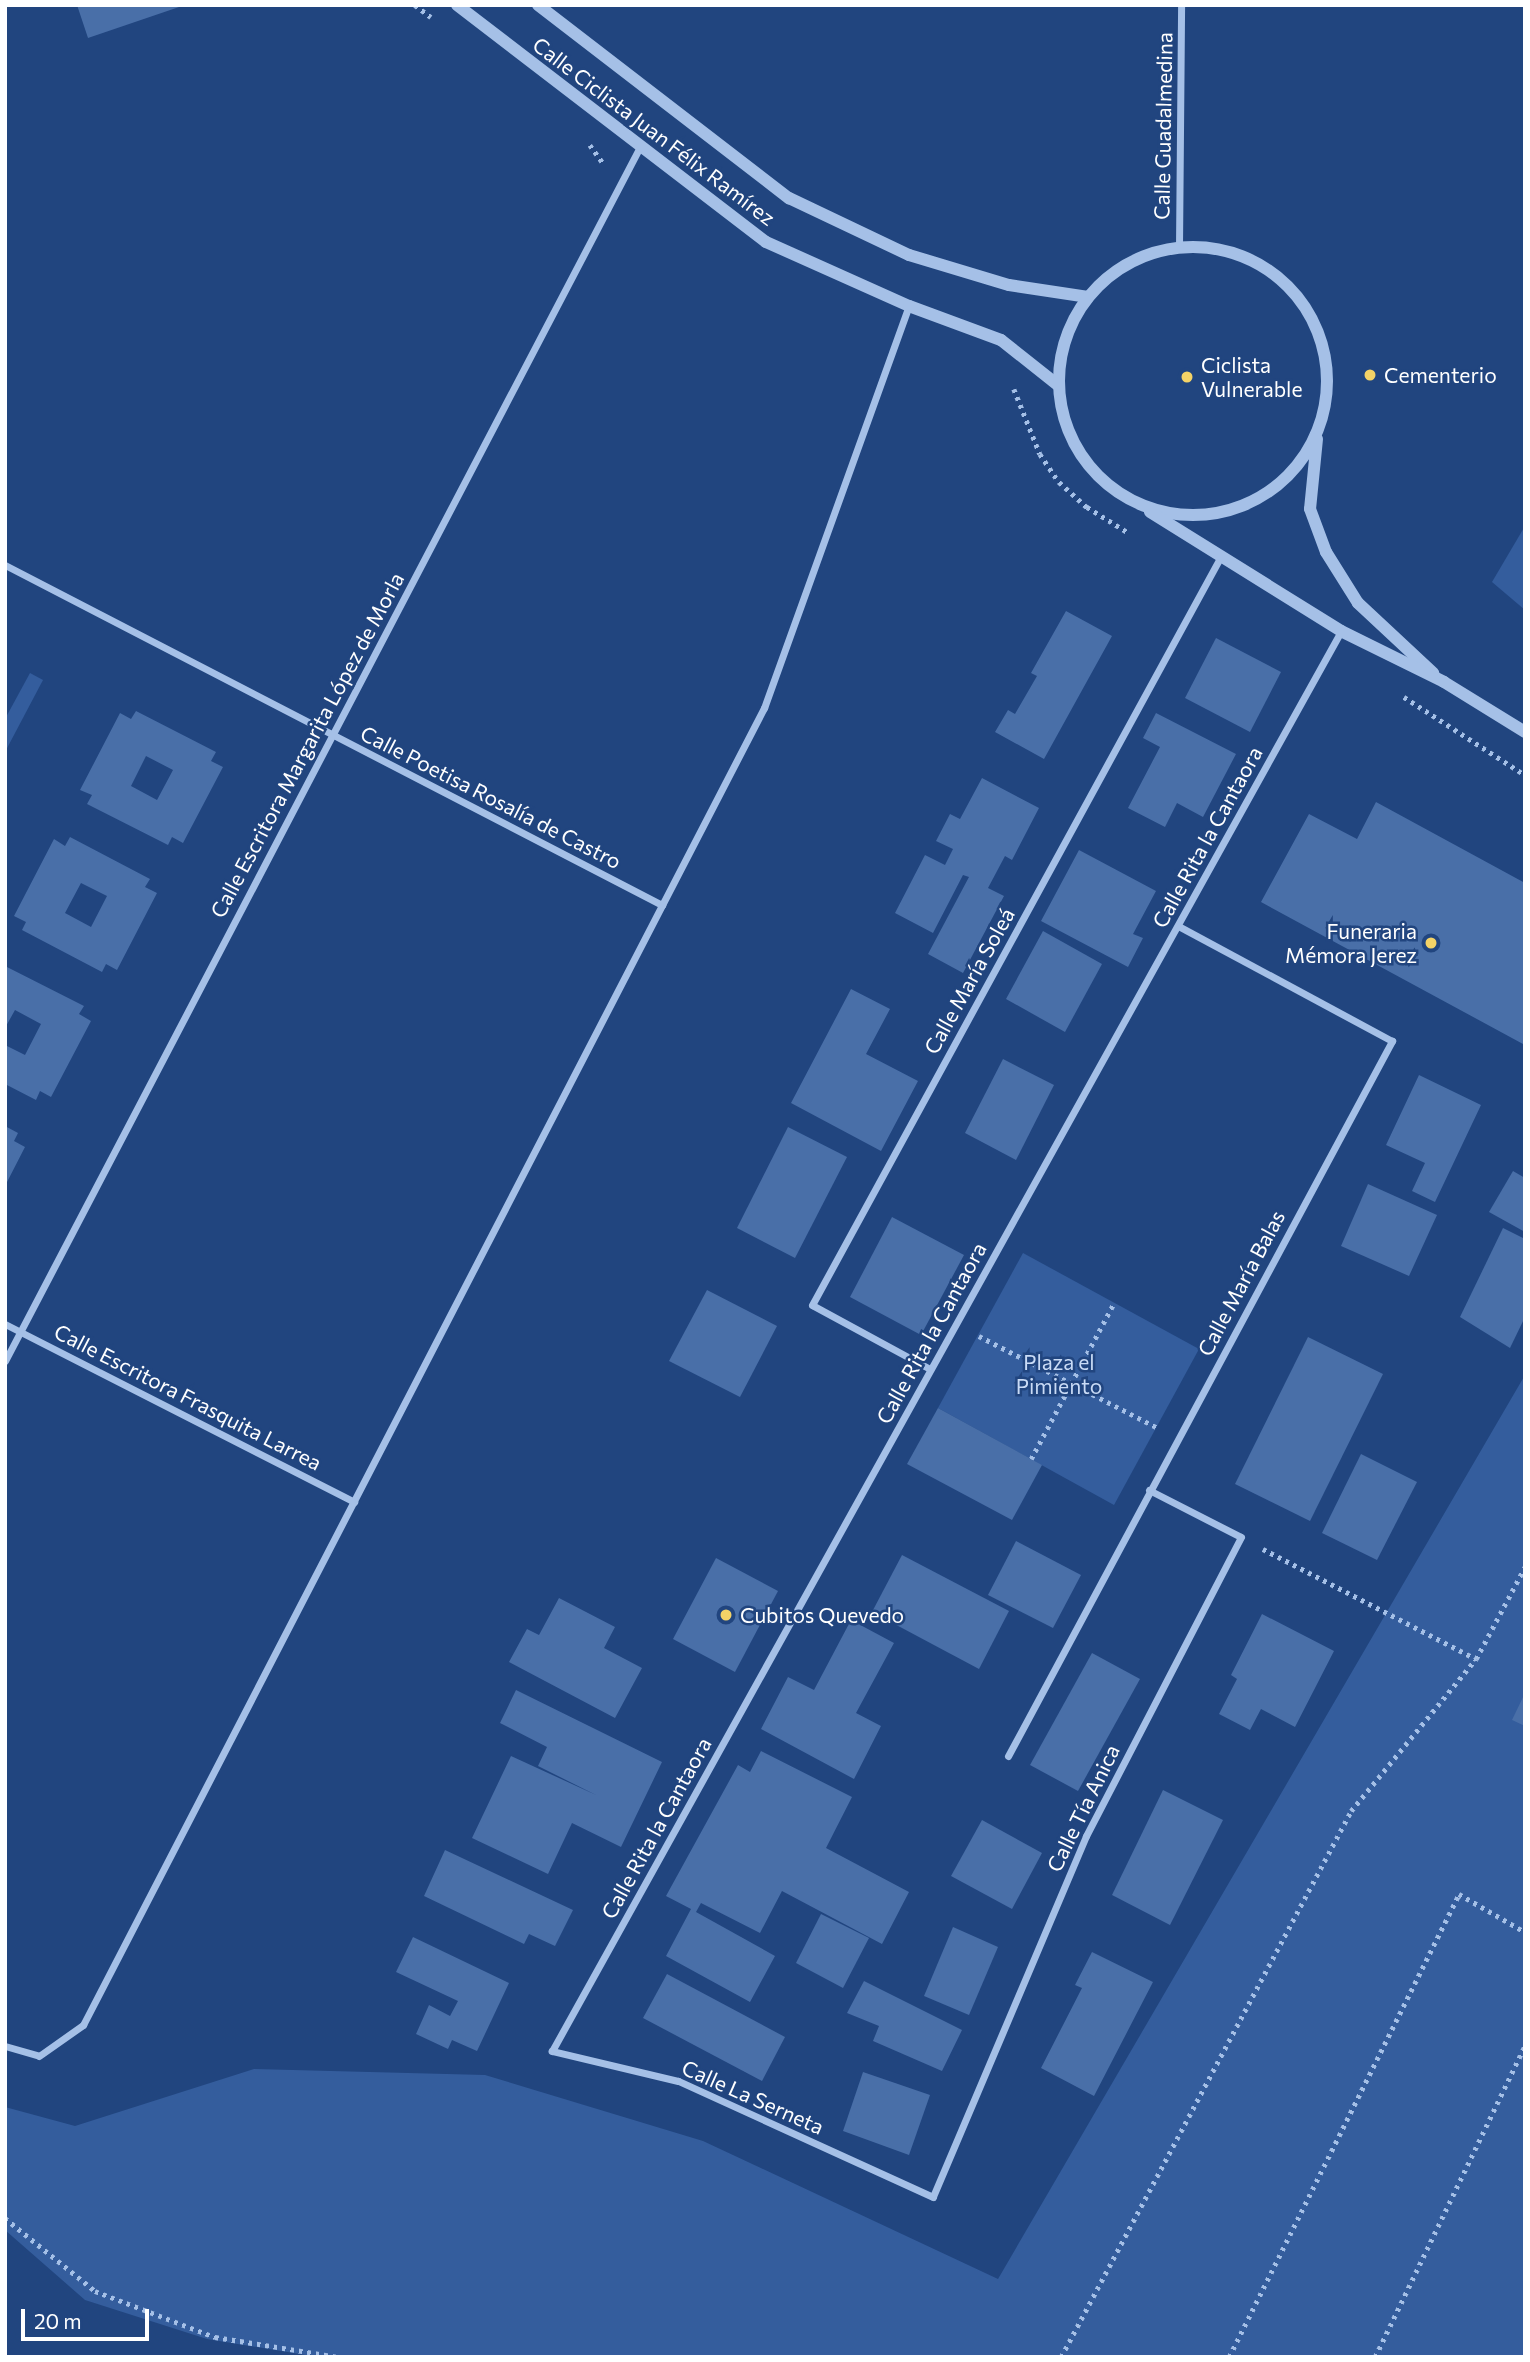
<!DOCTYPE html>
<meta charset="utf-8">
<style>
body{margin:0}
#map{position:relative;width:1530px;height:2362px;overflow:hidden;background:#21457f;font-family:Commissioner,sans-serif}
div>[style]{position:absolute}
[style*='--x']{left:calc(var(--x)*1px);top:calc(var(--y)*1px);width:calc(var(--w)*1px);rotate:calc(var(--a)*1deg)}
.green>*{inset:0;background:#345d9d}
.building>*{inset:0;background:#496fa8}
.path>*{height:4.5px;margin-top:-2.25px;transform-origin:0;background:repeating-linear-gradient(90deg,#a5c0e7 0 3.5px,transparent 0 8.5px)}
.minor>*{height:7px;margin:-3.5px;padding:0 3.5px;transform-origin:3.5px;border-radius:3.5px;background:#a5c0e7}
.tertiary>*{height:12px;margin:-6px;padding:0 6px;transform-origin:6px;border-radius:6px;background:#a5c0e7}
.tertiary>.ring{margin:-6px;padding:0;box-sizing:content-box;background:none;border:12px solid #a5c0e7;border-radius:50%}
.dots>*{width:19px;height:19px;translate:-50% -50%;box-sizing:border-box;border:4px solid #21457f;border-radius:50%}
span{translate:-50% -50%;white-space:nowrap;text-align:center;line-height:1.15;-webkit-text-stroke:5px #21457f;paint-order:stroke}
.street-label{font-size:21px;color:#fff}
.poi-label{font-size:21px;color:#fff}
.left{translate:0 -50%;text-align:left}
.right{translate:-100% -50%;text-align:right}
.park-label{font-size:21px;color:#c9dbf6}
.frame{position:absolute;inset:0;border:7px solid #fff;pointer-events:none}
.scale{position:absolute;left:21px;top:2309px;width:128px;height:32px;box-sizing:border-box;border:4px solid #fff;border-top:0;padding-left:9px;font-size:21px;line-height:24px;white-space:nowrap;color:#fff;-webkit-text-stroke:5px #21457f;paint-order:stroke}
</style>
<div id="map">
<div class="green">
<div style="clip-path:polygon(1525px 526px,1525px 610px,1492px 582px)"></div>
<div style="clip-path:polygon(30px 673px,43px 680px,5px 752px,5px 719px)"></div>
<div style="clip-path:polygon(1023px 1253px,1199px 1349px,1114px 1505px,938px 1408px)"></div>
<div style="clip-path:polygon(1525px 1375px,1525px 2357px,318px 2357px,207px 2339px,85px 2300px,5px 2230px,5px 2107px,75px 2126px,254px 2069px,485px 2075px,703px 2141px,998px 2279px)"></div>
</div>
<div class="building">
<div style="clip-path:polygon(77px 5px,182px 5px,182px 6px,88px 38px)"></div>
<div style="clip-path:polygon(1066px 611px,1112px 636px,1044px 759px,995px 732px,1008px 710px,1015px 714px,1037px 676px,1031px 673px)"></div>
<div style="clip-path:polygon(1216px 638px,1281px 672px,1250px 732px,1185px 698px)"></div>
<div style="clip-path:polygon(evenodd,136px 711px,216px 752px,211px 761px,223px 767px,183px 843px,172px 837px,168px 845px,87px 804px,92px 795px,80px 790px,120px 713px,131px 719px,136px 711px,146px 756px,173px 770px,157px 800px,131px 786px,146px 756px)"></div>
<div style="clip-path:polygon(1156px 713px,1236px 754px,1203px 817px,1177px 803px,1165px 827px,1128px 808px,1160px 747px,1143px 738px)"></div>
<div style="clip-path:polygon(982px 778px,1039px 808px,1012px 860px,1005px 856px,988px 888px,1004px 896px,963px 973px,928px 954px,969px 877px,963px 875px,933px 933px,895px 913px,925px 855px,945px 865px,953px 849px,936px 841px,950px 814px,960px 819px)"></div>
<div style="clip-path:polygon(1376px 802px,1525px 883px,1523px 1044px,1261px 902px,1309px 814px,1357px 839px)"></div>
<div style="clip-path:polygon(evenodd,70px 837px,150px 879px,145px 887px,157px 893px,117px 970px,106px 964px,102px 972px,22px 930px,26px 922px,14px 916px,54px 839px,65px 846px,70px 837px,81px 883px,107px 896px,91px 927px,65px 913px,81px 883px)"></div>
<div style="clip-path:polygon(1079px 850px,1156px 891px,1133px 934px,1143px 938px,1128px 967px,1041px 921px)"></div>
<div style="clip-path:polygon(1043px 931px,1102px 964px,1065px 1032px,1006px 999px)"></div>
<div style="clip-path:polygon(5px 966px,84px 1006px,79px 1014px,91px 1021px,51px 1097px,40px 1091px,36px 1100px,5px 1084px,5px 1045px,25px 1055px,41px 1024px,15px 1010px,5px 1028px)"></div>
<div style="clip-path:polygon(851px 989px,890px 1009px,866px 1054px,918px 1081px,881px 1151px,791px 1103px)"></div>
<div style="clip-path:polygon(1003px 1059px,1054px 1085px,1016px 1160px,965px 1133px)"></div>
<div style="clip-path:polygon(1419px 1075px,1481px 1105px,1435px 1202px,1412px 1191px,1425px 1163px,1386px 1145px)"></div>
<div style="clip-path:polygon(5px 1126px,18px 1133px,14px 1141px,25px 1147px,5px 1186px)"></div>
<div style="clip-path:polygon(788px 1127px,847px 1157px,795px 1258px,737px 1228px)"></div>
<div style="clip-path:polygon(1513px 1171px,1525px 1178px,1525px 1232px,1489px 1212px)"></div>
<div style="clip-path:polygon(1368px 1184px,1437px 1215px,1409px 1276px,1341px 1246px)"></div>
<div style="clip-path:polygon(892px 1217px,964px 1255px,921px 1335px,850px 1297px)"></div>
<div style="clip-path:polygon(1503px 1228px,1525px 1239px,1525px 1317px,1510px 1348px,1460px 1317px)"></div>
<div style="clip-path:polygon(707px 1290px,777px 1326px,740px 1397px,669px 1361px)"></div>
<div style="clip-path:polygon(1308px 1337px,1383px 1374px,1310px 1521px,1235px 1484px)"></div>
<div style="clip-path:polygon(938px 1408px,1042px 1465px,1012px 1520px,907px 1464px)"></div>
<div style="clip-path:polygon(1361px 1454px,1417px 1482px,1377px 1560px,1322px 1533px)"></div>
<div style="clip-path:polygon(1016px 1541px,1081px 1575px,1053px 1628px,988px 1595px)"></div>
<div style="clip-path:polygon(902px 1555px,1009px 1611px,979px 1669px,872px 1612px)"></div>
<div style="clip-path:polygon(716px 1558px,778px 1591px,735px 1672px,673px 1639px)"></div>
<div style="clip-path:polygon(559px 1598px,615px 1627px,604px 1648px,642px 1668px,615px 1718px,509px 1662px,527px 1629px,539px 1635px)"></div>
<div style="clip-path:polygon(1262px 1614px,1334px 1651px,1295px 1727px,1261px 1709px,1250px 1730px,1219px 1714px,1237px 1679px,1231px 1675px)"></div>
<div style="clip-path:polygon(851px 1620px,894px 1643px,856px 1713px,881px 1726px,854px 1779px,761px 1729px,788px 1677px,814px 1690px)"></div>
<div style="clip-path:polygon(1092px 1653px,1140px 1679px,1078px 1791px,1030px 1765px)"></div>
<div style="clip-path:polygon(516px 1690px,662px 1762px,621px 1847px,572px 1823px,548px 1874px,472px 1838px,511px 1756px,596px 1795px,538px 1766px,547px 1747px,500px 1723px)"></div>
<div style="clip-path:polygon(1525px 1693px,1525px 1726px,1512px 1720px)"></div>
<div style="clip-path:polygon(761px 1751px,852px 1797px,826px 1848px,909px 1892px,882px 1944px,782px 1891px,760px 1933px,701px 1903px,696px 1912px,775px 1956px,750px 2002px,666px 1956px,691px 1909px,666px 1896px,738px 1765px,750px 1772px)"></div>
<div style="clip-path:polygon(1163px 1790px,1223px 1820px,1170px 1925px,1112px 1895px)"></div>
<div style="clip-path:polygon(982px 1820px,1042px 1853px,1012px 1909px,951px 1876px)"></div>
<div style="clip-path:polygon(445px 1850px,573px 1910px,555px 1946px,529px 1934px,524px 1944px,424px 1896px)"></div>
<div style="clip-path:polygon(821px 1914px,869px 1938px,843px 1988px,796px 1963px)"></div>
<div style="clip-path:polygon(953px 1927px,998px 1947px,969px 2015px,924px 1996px)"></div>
<div style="clip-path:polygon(413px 1937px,509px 1983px,477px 2051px,452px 2040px,448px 2049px,416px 2034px,429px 2005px,450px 2016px,458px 2001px,396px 1972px)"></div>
<div style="clip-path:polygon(1092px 1952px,1153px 1982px,1094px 2096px,1041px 2068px,1082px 1988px,1075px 1985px)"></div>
<div style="clip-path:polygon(667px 1974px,785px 2037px,762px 2081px,643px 2018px)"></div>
<div style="clip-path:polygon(864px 1981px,962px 2030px,942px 2071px,873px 2041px,879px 2026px,847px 2013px)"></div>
<div style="clip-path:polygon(863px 2072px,930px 2095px,909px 2155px,843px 2131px)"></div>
</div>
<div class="path">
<div style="--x:415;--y:5;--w:20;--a:37"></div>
<div style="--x:590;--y:145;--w:22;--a:54"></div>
<div style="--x:1014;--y:389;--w:70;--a:68.2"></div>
<div style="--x:1040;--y:454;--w:34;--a:56"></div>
<div style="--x:1059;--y:482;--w:38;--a:42"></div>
<div style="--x:1087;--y:507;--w:49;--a:31.8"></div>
<div style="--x:1404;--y:697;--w:144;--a:32.8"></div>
<div style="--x:979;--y:1336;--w:201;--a:27.2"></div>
<div style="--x:1031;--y:1459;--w:177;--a:-62"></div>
<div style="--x:1263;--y:1549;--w:240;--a:27.3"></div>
<div style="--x:1476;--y:1659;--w:104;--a:-62"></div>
<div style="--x:5;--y:2218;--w:116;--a:39"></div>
<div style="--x:95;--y:2291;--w:129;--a:21"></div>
<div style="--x:215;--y:2337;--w:126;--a:9.2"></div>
<div style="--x:1061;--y:2357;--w:618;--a:-62.03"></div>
<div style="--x:1351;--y:1811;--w:197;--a:-50.6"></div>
<div style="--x:1229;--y:2357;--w:517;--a:-63.58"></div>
<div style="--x:1459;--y:1894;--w:76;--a:29.9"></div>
<div style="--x:1375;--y:2357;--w:345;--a:-64.3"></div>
</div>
<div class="minor">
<div style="--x:1179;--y:247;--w:242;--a:-89.5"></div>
<div style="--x:5;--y:565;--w:740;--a:27.36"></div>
<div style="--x:5;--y:1324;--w:392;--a:27"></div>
<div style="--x:5;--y:1361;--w:1372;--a:-62.39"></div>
<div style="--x:930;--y:1369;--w:134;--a:-151.5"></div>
<div style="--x:812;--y:1305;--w:853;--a:-61.36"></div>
<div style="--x:1149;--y:1490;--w:103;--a:27.1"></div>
<div style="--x:1241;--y:1537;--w:337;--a:117.4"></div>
<div style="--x:1086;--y:1836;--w:392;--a:113"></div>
<div style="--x:933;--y:2197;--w:280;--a:-155.5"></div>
<div style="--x:678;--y:2081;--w:130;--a:-166.6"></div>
<div style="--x:552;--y:2051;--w:1624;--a:-60.94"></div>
<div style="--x:1008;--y:1756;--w:812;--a:-61.76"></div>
<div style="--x:1392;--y:1041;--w:243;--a:-151.7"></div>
<div style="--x:5;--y:2046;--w:35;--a:16"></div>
<div style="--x:39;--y:2056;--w:54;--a:-35.2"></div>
<div style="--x:83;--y:2025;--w:1483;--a:-62.66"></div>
<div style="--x:764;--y:708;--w:427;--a:-70.2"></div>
</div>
<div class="tertiary">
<div style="--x:457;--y:5;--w:389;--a:37.5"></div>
<div style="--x:766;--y:242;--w:157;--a:24.1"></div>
<div style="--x:909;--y:306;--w:98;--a:20.3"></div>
<div style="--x:1001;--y:340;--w:74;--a:38.4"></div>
<div style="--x:538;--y:5;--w:317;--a:37.6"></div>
<div style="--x:789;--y:198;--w:133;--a:25.4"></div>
<div style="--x:909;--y:255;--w:104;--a:16.7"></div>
<div style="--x:1009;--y:285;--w:80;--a:8.6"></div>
<div class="ring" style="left:1059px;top:247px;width:256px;height:256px"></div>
<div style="--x:1317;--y:439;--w:70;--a:95.7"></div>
<div style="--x:1310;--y:509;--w:46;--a:69.6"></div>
<div style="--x:1326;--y:552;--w:60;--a:57.9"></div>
<div style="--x:1358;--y:603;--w:103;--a:43"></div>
<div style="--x:1150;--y:512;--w:225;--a:31.9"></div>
<div style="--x:1341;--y:631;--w:115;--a:26.3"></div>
<div style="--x:1444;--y:682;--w:95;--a:31.7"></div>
</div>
<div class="dots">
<div style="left:1370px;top:375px;background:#f4d367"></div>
<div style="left:1187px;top:377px;background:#f4d367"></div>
<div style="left:1431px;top:943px;background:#f4d367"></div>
<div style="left:726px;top:1615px;background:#f4d367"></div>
</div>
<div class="street-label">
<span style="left:1163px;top:126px;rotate:-89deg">Calle Guadalmedina</span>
<span style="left:654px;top:131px;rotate:37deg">Calle Ciclista Juan Félix Ramírez</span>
<span style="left:307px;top:745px;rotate:-62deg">Calle Escritora Margarita López de Morla</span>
<span style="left:491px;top:797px;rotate:27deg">Calle Poetisa Rosalía de Castro</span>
<span style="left:1207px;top:837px;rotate:-61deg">Calle Rita la Cantaora</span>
<span style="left:969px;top:981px;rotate:-61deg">Calle María Soleá</span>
<span style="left:1241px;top:1283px;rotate:-62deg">Calle María Balas</span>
<span style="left:931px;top:1333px;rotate:-61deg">Calle Rita la Cantaora</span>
<span style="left:188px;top:1397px;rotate:27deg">Calle Escritora Frasquita Larrea</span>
<span style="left:1083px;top:1808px;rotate:-64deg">Calle Tía Anica</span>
<span style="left:656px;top:1828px;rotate:-61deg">Calle Rita la Cantaora</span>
<span style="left:753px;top:2097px;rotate:24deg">Calle La Serneta</span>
</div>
<div class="poi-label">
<span class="left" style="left:1201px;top:377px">Ciclista<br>Vulnerable</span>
<span class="left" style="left:1384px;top:375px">Cementerio</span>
<span class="right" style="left:1417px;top:943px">Funeraria<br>Mémora Jerez</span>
<span class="left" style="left:740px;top:1615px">Cubitos Quevedo</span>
</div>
<div class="park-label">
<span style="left:1059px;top:1374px">Plaza el<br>Pimiento</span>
</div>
<div class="frame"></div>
<div class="scale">20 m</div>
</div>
